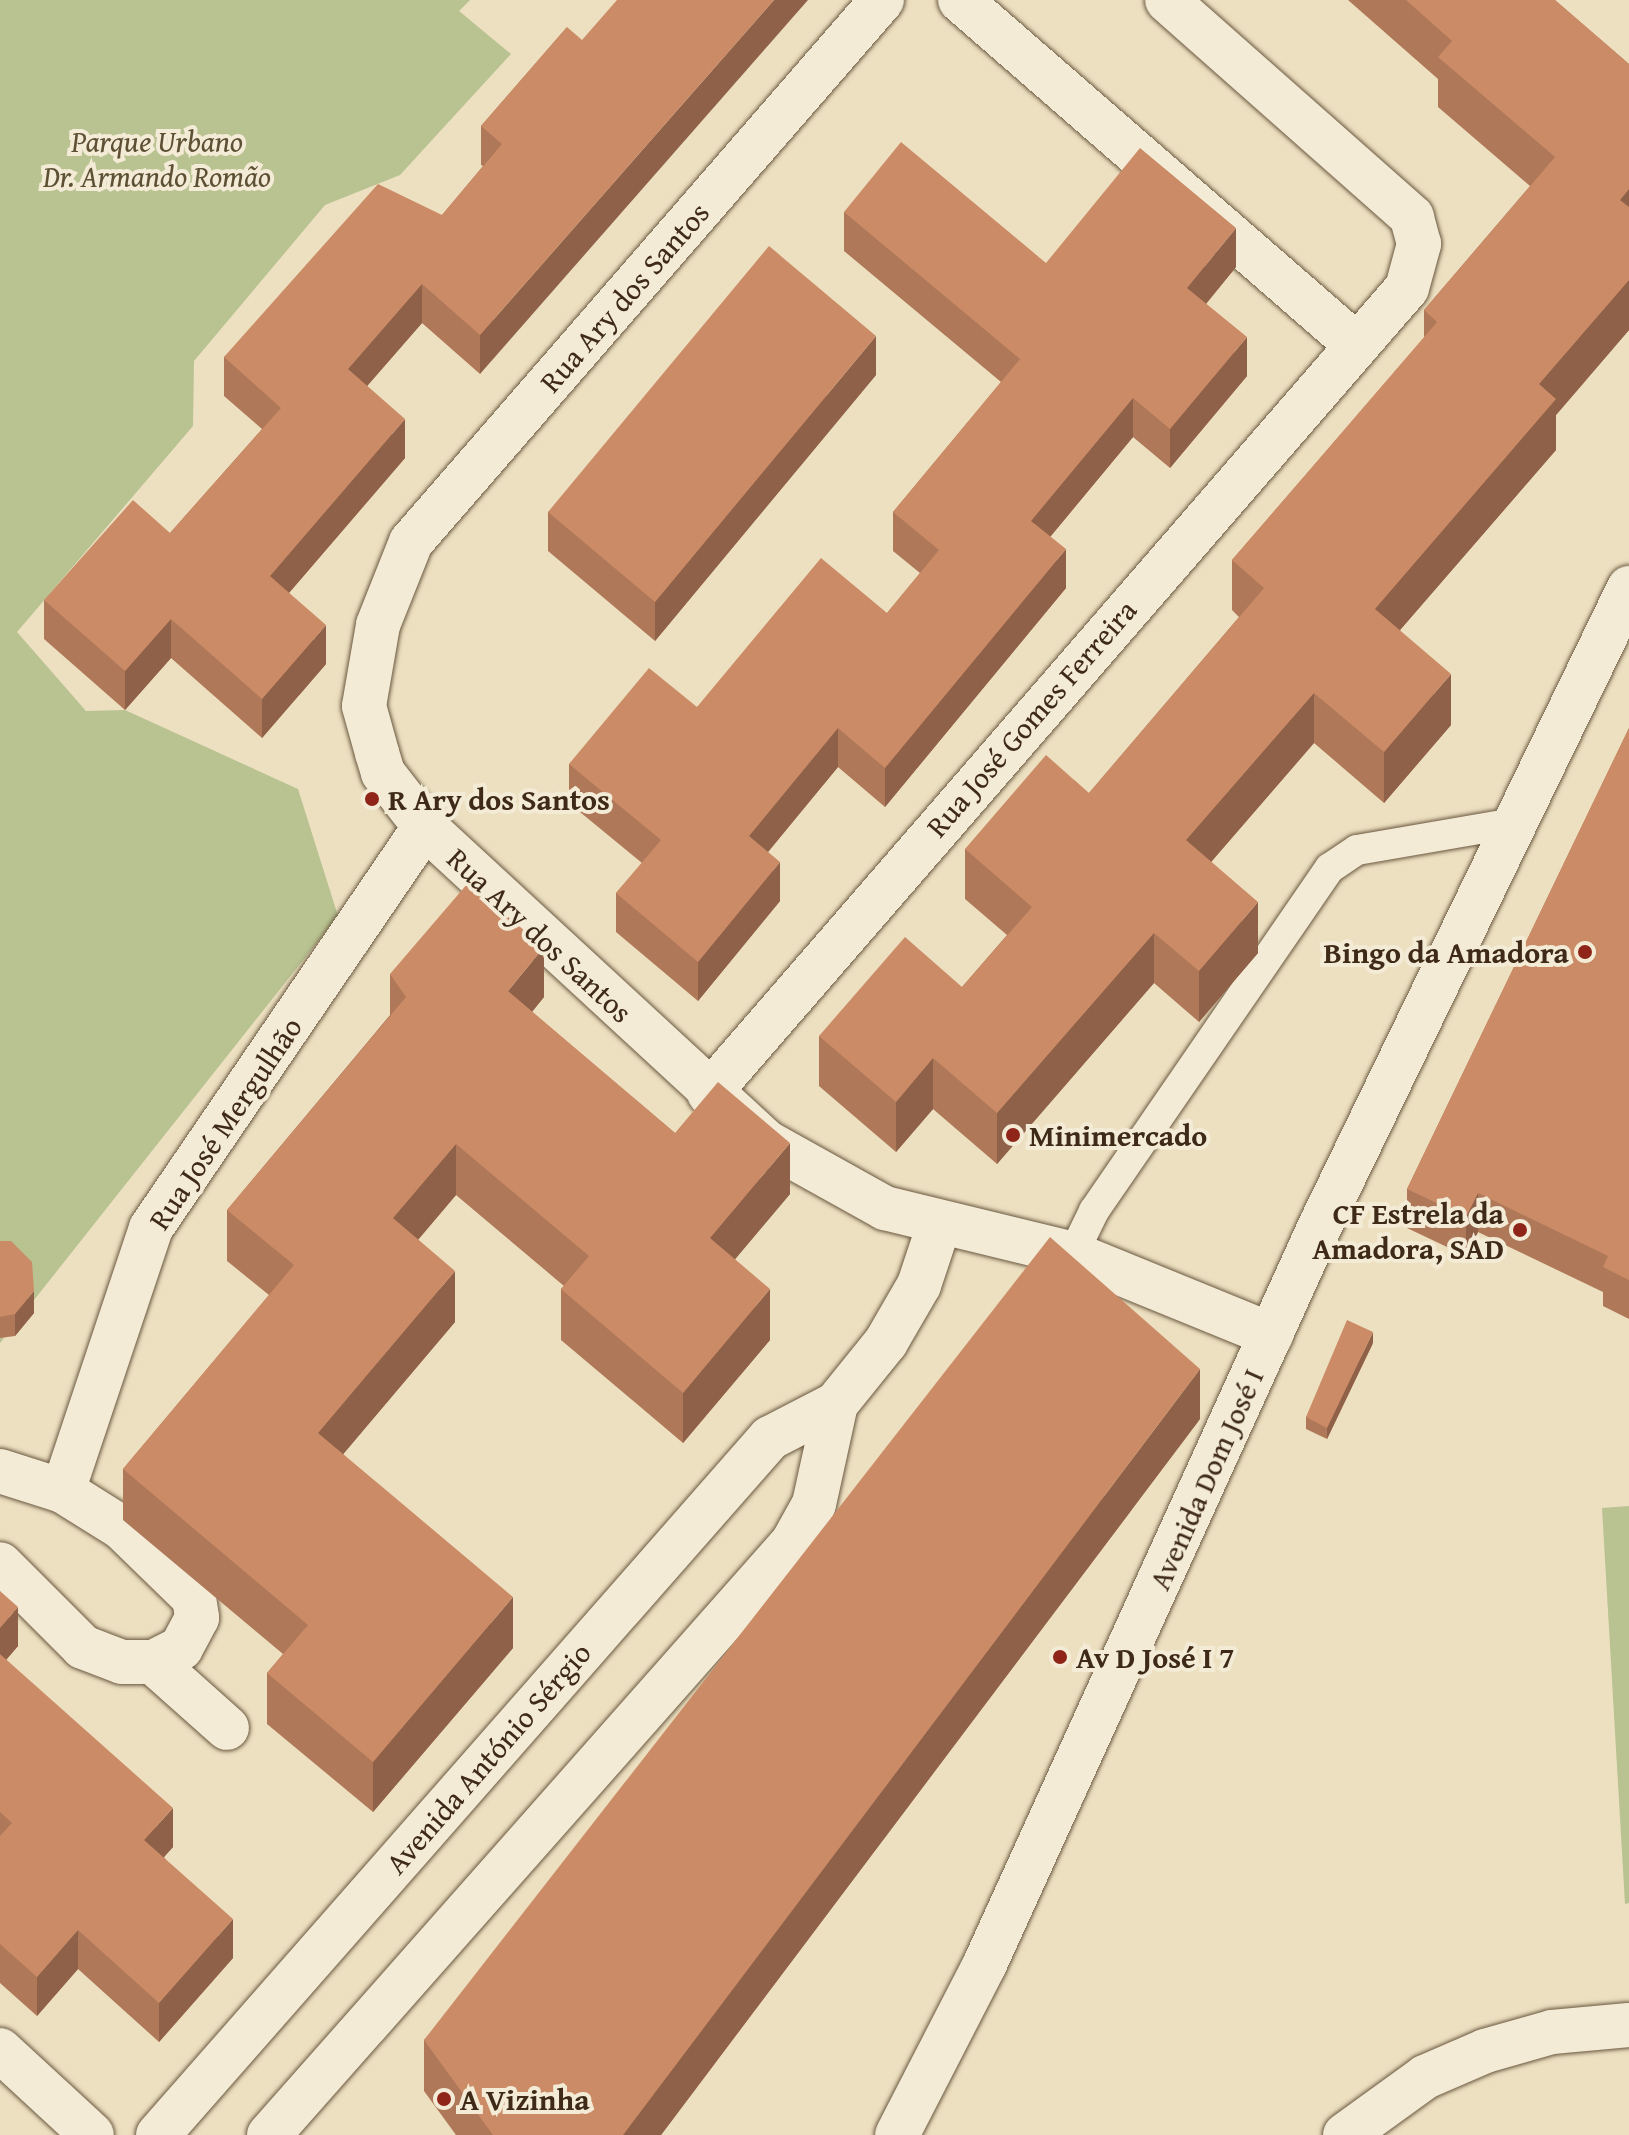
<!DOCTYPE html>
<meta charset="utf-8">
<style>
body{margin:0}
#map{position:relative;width:1629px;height:2135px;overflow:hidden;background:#ede0c0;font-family:"Gentium Book Plus",serif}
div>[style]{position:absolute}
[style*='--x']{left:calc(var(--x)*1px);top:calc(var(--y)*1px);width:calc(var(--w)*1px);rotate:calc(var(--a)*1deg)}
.green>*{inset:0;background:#b9c291}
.roads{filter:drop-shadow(0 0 2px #6a5840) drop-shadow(0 0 2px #6a5840)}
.lane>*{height:30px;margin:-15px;padding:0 15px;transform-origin:15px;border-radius:15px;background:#f3ebd6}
.street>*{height:44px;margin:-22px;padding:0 22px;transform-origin:22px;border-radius:22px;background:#f3ebd6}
.secondary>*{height:44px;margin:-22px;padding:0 22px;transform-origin:22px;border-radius:22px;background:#f3ebd6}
.wall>*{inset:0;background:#af7859}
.shaded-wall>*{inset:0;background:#8e6148}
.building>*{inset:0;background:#cb8b67}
.dots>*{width:22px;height:22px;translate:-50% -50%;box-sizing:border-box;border:4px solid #f3ebd6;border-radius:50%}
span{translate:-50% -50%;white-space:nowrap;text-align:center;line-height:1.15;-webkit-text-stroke:8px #f3ebd6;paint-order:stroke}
.park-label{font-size:30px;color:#5d5035;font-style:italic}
.street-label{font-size:30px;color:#3e2a16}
.poi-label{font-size:30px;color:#3e2a16;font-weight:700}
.left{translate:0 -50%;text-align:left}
.right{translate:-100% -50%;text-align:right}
</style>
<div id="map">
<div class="green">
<div style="clip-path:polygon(0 0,470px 0,459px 11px,511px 54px,400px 175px,325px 205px,194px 361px,193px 426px,17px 632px,86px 711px,125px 710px,298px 789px,338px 916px,0 1343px)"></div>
<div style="clip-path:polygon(1629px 1506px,1629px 1903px,1625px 1904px,1602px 1508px)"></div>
</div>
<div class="roads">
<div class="lane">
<div style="--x:1073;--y:1254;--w:48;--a:-64"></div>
<div style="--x:1094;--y:1211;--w:416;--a:-55.5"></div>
<div style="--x:1330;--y:868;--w:32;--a:-34"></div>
<div style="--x:1357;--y:850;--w:159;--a:-9.8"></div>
</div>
<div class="street">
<div style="--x:882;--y:0;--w:718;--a:130.99"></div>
<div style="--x:411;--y:542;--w:89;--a:111.7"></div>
<div style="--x:378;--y:625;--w:82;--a:99.8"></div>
<div style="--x:364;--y:706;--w:49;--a:74.5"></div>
<div style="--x:377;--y:753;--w:21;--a:73"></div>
<div style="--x:383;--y:773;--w:68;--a:52.1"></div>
<div style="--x:425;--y:827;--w:466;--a:42.7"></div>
<div style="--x:768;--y:1143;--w:134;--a:29.1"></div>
<div style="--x:885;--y:1208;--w:194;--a:13.7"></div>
<div style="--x:1073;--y:1254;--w:214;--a:22.2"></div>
<div style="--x:960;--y:0;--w:521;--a:41.03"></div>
<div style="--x:709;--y:1093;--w:1065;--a:-49.07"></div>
<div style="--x:1407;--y:288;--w:46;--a:-74.7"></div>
<div style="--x:1419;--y:244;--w:28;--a:-105"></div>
<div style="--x:1412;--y:217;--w:327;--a:-138.5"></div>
<div style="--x:0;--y:1471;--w:66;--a:17.6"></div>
<div style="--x:63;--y:1491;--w:70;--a:32.1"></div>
<div style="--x:122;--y:1528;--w:100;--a:44.2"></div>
<div style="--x:194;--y:1598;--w:20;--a:81"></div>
<div style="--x:197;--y:1618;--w:34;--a:118"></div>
<div style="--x:181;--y:1648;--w:31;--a:153"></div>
<div style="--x:153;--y:1662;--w:31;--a:180"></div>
<div style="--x:122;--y:1662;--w:42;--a:-159"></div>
<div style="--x:83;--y:1647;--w:117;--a:-135"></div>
<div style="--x:63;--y:1491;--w:277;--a:-71.5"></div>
<div style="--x:151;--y:1228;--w:486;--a:-55.7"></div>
<div style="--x:153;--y:1662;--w:99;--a:41.7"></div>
<div style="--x:0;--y:2050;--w:125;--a:42.7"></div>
<div style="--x:158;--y:2135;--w:928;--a:-48.72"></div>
<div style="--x:770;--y:1438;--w:74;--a:-27.3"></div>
<div style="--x:836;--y:1404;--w:80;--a:-51.1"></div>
<div style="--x:886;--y:1342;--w:66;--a:-59.9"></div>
<div style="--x:919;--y:1285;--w:63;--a:-71.6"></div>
<div style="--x:269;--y:2135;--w:791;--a:-48.53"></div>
<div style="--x:793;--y:1542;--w:43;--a:-61.1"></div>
<div style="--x:814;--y:1504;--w:102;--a:-77.6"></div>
<div style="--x:1345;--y:2135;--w:99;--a:-35.9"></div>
<div style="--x:1425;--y:2077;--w:65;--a:-23.4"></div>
<div style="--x:1485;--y:2051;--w:70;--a:-15.8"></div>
<div style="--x:1552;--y:2032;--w:77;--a:-5.2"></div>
</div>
<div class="secondary">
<div style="--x:897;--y:2135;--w:190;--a:-62.8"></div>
<div style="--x:984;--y:1966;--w:813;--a:-65.58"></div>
<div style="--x:1320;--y:1226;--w:709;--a:-64.16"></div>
</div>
</div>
<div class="wall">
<div style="clip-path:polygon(1348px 0,1555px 0,1629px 64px,1629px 330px,1556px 415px,1556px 450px,1400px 630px,1451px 725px,1384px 803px,1314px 743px,1211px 862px,1258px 953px,1199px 1022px,1154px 983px,997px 1164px,933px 1109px,896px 1152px,819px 1086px,819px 1036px,962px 987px,1007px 935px,965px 899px,965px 849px,1089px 793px,1239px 617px,1232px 610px,1232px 560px,1424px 338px,1424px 310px,1530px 186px,1438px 107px,1438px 79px)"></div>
<div style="clip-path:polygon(567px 27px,480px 374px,422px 323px,367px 386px,405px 458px,289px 593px,326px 664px,262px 738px,171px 658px,125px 710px,44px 639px,44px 600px,170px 533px,262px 429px,224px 396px,224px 357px,442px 215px,483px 166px,481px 165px,481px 126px)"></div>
<div style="clip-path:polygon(844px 212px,1046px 263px,1236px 267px,1206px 304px,1247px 376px,1170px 468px,1133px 437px,1050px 537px,1066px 588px,885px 807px,838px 767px,768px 852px,780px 901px,698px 1001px,616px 932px,616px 893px,642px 863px,569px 803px,569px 764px,697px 707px,887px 613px,920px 573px,893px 551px,893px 512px,1001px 382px,844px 251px)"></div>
<div style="clip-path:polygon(876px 375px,655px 641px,548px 551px,548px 512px)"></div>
<div style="clip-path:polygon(1629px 728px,1629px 1319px,1603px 1306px,1603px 1292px,1478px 1232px,1466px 1256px,1407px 1228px,1407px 1189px)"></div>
<div style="clip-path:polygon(390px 974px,544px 997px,532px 1012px,675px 1133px,790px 1194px,735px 1259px,770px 1340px,683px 1443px,561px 1340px,561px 1289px,564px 1286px,456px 1195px,418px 1240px,455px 1322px,343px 1454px,513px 1648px,373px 1812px,267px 1724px,267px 1673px,283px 1654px,123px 1520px,123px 1469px,269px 1295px,227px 1261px,227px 1210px,390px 1015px)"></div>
<div style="clip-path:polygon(0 1241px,34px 1313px,15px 1336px,0 1338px)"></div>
<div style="clip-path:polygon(1373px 1343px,1327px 1439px,1306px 1429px,1306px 1417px)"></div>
<div style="clip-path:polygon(1200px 1419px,661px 2135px,456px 2135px,424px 2091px,424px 2040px)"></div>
<div style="clip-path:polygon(0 1591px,18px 1646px,6px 1660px,173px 1847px,164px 1857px,233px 1958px,159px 2042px,78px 1969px,37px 2016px,0 1983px)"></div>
</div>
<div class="shaded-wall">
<div style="clip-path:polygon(774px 0,808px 0,480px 374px,480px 335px)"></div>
<div style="clip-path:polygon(1629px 189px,1629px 240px,1620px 200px)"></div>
<div style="clip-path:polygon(1236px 228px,1236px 267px,1187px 327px,1187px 288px)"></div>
<div style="clip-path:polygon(1629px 280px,1629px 330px,1556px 415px,1556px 450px,1375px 659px,1375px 609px,1539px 384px)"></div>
<div style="clip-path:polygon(422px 284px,422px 323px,348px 408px,348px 369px)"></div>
<div style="clip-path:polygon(876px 336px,876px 375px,655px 641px,655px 602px)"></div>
<div style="clip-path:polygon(1247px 337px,1247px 376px,1170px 468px,1170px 429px)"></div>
<div style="clip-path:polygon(1133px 398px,1133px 437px,1031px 560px,1031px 521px)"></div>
<div style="clip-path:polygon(405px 419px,405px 458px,270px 615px,270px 576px)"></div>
<div style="clip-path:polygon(1066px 549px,1066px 588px,885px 807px,885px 768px)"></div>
<div style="clip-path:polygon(171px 619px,171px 658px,125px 710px,125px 671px)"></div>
<div style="clip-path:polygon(326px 625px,326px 664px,262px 738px,262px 699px)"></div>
<div style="clip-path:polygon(1451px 674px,1451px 725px,1384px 803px,1384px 752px)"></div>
<div style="clip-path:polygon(1314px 693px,1314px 743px,1186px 891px,1186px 840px)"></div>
<div style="clip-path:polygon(838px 728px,838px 767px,749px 875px,749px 836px)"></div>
<div style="clip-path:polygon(780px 862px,780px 901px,698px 1001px,698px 962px)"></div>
<div style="clip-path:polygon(1258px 902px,1258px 953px,1199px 1022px,1199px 971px)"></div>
<div style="clip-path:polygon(1154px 933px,1154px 983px,997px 1164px,997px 1113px)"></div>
<div style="clip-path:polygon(544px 947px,544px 997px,508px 1041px,508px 991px)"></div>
<div style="clip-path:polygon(933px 1058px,933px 1109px,896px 1152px,896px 1102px)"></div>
<div style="clip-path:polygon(790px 1143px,790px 1194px,710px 1289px,710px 1238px)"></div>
<div style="clip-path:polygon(456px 1144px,456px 1195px,393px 1269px,393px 1218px)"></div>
<div style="clip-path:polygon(1478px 1193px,1478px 1232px,1466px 1256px,1466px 1217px)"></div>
<div style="clip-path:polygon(455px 1271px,455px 1322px,318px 1484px,318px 1433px)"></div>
<div style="clip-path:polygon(770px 1289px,770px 1340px,683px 1443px,683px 1393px)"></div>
<div style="clip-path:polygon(34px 1291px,34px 1313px,15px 1336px,15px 1314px)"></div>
<div style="clip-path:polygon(1373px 1332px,1373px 1343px,1327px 1439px,1327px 1428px)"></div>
<div style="clip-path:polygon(1200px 1369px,1200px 1419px,661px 2135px,623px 2135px)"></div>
<div style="clip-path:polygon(513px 1597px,513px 1648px,373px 1812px,373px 1762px)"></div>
<div style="clip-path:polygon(18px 1607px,18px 1646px,0 1667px,0 1628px)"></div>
<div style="clip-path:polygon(173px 1808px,173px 1847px,144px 1879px,144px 1840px)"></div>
<div style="clip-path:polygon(233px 1919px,233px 1958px,159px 2042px,159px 2003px)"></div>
<div style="clip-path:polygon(78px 1930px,78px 1969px,37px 2016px,37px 1977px)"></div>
</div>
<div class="building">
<div style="clip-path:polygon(617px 0,774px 0,480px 335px,422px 284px,348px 369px,405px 419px,270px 576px,326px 625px,262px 699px,171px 619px,125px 671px,44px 600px,133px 500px,170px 533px,281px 408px,224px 357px,378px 184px,442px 215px,502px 144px,481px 126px,567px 27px,582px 40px)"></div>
<div style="clip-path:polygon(1406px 0,1555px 0,1629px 64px,1629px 189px,1620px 200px,1629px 207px,1629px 280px,1539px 384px,1556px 399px,1375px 609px,1451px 674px,1384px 752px,1314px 693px,1186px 840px,1258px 902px,1199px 971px,1154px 933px,997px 1113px,933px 1058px,896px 1102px,819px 1036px,905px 937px,962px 987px,1032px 907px,965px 849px,1046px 755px,1089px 793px,1264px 588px,1232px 560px,1437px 322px,1424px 310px,1555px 157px,1438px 57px,1452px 41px)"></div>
<div style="clip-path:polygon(901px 142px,1046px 263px,1140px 148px,1236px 228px,1187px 288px,1247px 337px,1170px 429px,1133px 398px,1031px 521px,1066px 549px,885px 768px,838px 728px,749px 836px,780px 862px,698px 962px,616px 893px,661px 840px,569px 764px,649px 668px,697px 707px,821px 558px,887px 613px,939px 550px,893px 512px,1020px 359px,844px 212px)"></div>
<div style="clip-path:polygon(769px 246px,876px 336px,655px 602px,548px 512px)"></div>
<div style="clip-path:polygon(1629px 728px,1629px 1280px,1603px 1267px,1608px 1256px,1478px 1193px,1466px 1217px,1407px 1189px)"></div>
<div style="clip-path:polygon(468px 883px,544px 947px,508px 991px,675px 1133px,718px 1082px,790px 1143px,710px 1238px,770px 1289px,683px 1393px,561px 1289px,589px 1256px,456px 1144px,393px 1218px,455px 1271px,318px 1433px,513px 1597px,373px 1762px,267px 1673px,308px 1625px,123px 1469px,294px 1265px,227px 1210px,406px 997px,390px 974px)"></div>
<div style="clip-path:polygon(1050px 1237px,1200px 1369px,623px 2135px,493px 2135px,424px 2040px)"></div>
<div style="clip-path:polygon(0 1241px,11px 1241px,32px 1262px,34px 1291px,15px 1314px,0 1317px)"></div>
<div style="clip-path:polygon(1347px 1320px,1373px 1332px,1327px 1428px,1306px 1417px)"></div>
<div style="clip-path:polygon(0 1591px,18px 1607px,0 1628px)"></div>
<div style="clip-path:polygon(0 1654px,173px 1808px,144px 1840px,233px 1919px,159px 2003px,78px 1930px,37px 1977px,0 1944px,0 1836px,12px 1823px,0 1812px)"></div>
</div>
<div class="dots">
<div style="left:372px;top:799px;background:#8f2418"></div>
<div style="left:1585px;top:952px;background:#8f2418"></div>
<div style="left:1013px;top:1135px;background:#8f2418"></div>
<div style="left:1520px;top:1230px;background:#8f2418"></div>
<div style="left:1060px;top:1657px;background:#8f2418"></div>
<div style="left:444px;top:2099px;background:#8f2418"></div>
</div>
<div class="park-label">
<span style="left:157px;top:158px">Parque Urbano<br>Dr. Armando Romão</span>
</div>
<div class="street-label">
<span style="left:624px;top:297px;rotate:-49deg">Rua Ary dos Santos</span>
<span style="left:1031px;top:718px;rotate:-49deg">Rua José Gomes Ferreira</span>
<span style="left:540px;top:935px;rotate:43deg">Rua Ary dos Santos</span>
<span style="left:225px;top:1123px;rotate:-56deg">Rua José Mergulhão</span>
<span style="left:1206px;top:1479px;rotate:-66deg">Avenida Dom José I</span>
<span style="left:488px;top:1758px;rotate:-49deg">Avenida António Sérgio</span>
</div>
<div class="poi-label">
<span class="left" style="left:388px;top:799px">R Ary dos Santos</span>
<span class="right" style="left:1569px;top:952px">Bingo da Amadora</span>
<span class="left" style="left:1029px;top:1135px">Minimercado</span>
<span class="right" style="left:1504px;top:1230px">CF Estrela da<br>Amadora, SAD</span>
<span class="left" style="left:1076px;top:1657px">Av D José I 7</span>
<span class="left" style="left:460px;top:2099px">A Vizinha</span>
</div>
</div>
